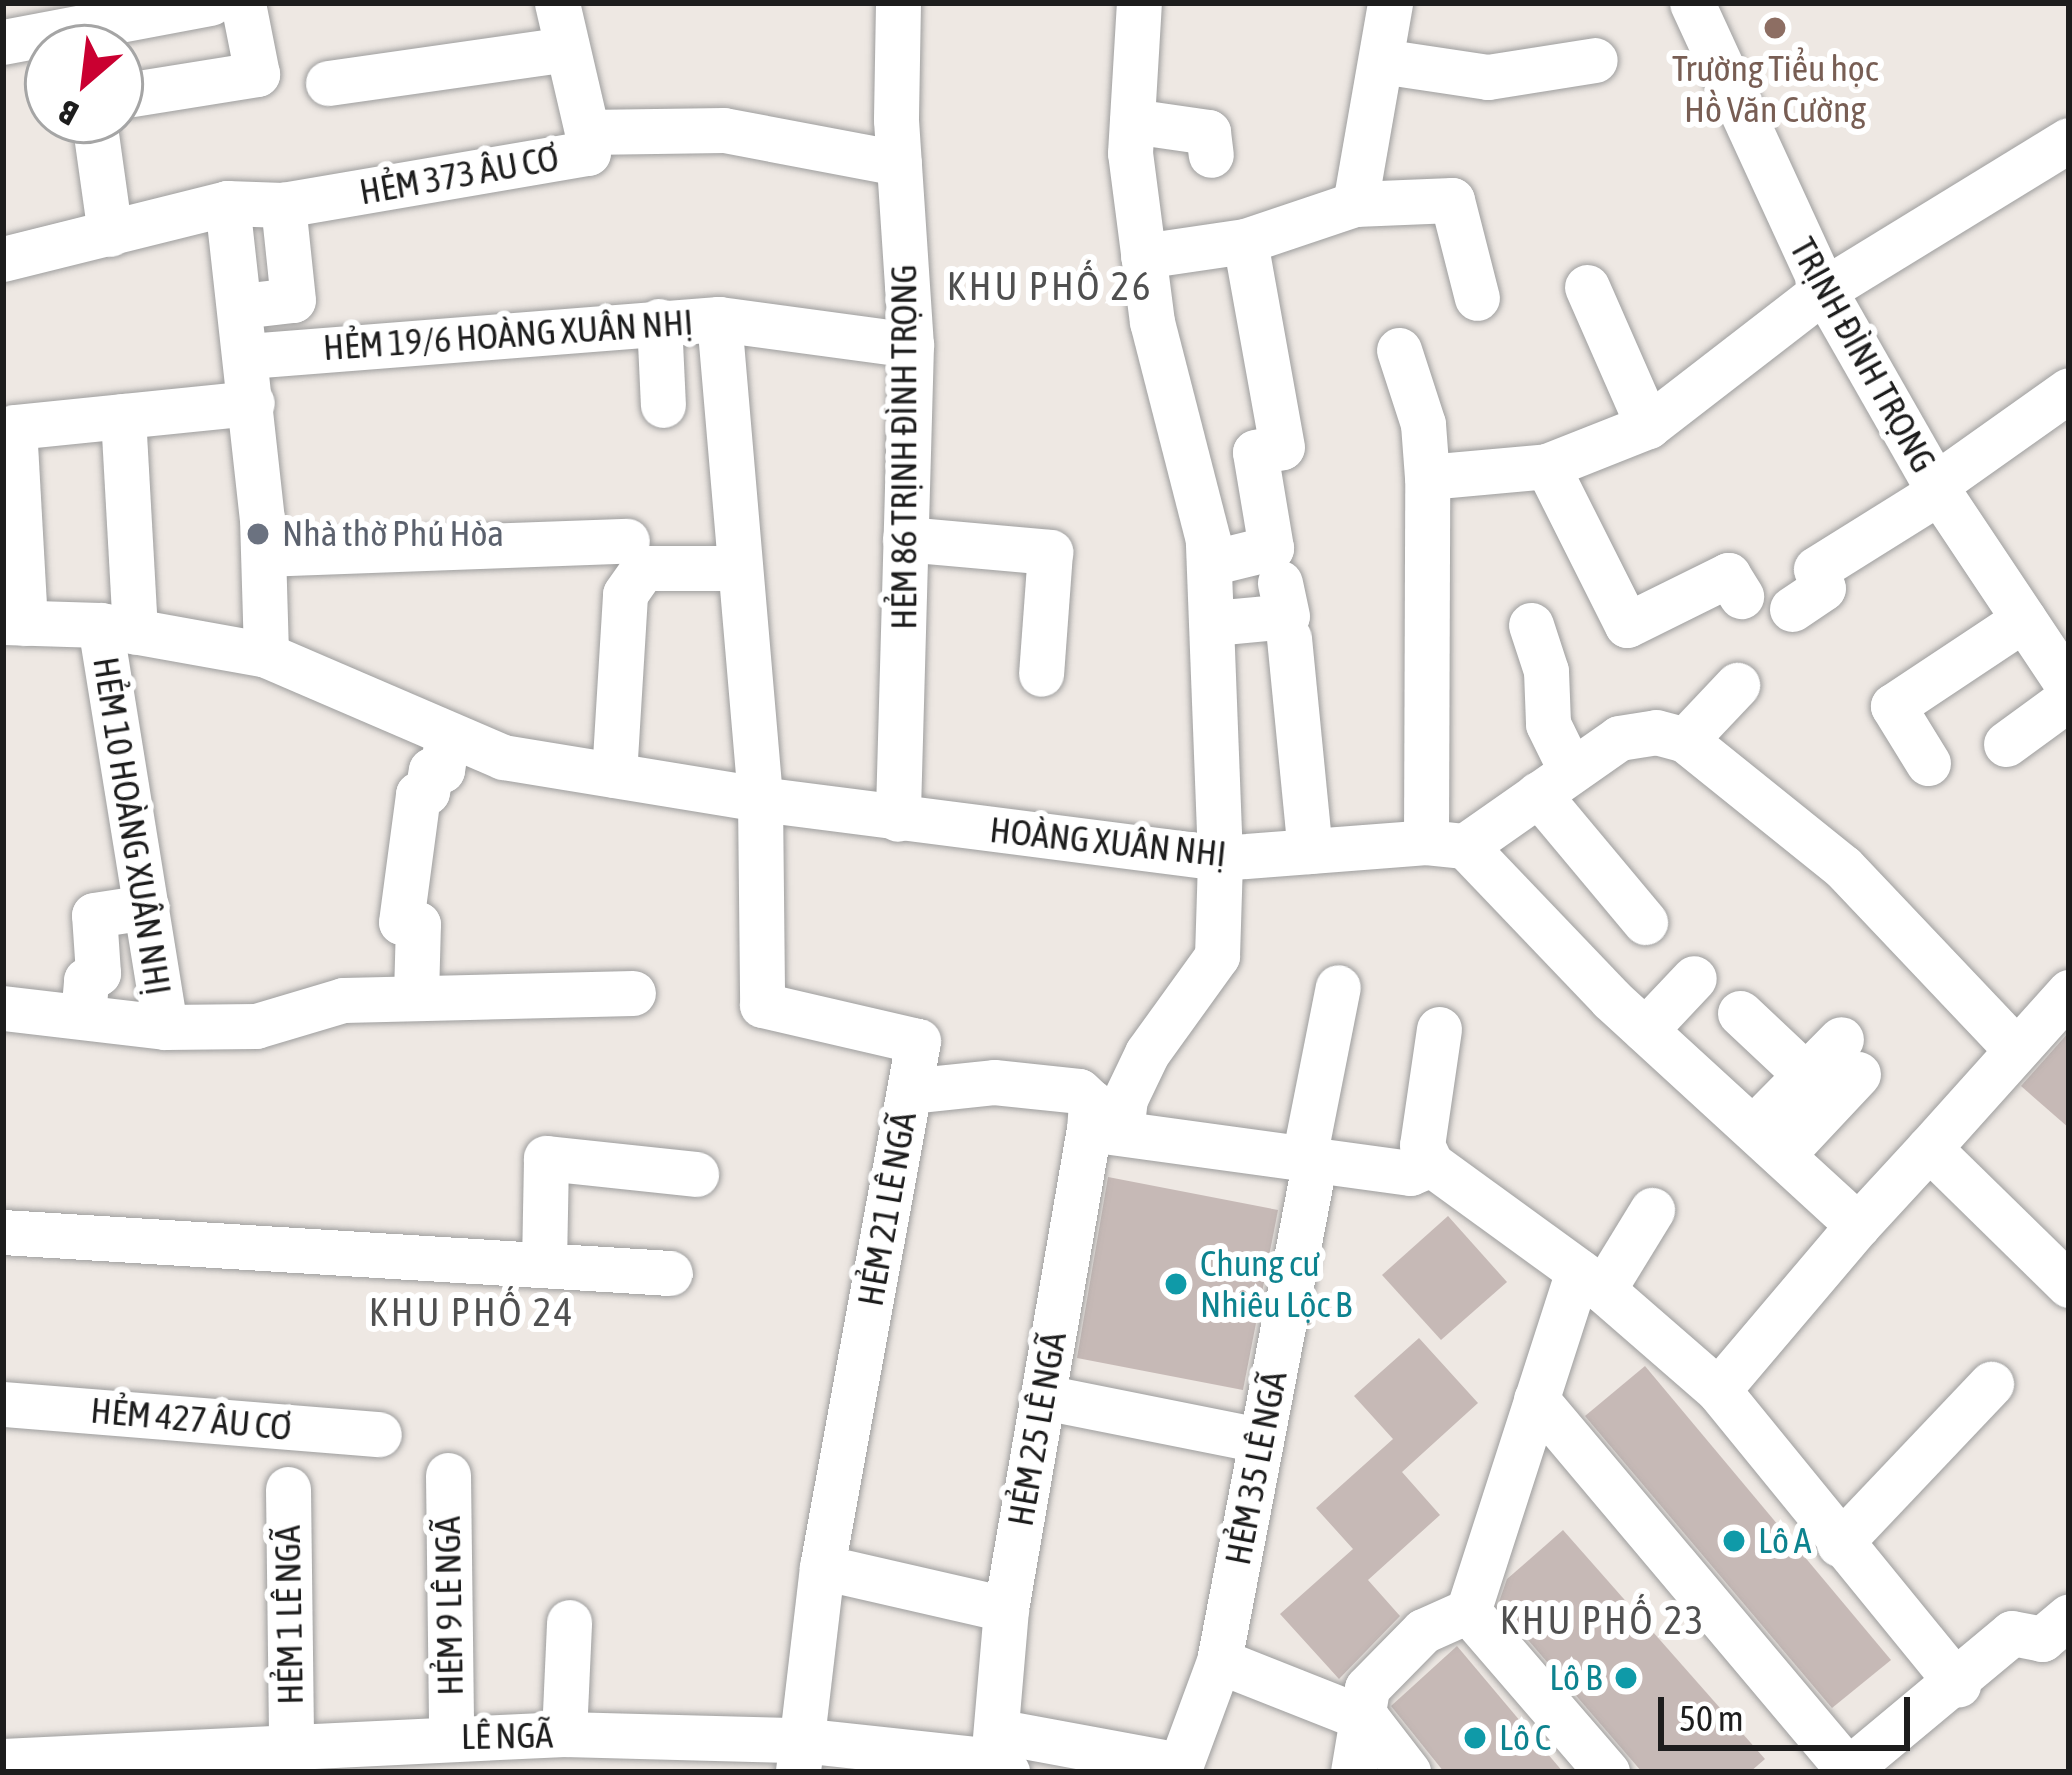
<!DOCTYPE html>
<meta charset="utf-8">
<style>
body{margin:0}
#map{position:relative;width:2072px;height:1775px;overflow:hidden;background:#eee8e3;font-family:"Asap Condensed",sans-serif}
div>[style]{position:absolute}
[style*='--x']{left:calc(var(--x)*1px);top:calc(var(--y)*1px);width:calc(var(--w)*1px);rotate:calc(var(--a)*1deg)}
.building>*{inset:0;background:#c6b9b6}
.roads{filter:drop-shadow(0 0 3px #9e9e9e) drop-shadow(0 0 3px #9e9e9e)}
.minor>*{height:45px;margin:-22.5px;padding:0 22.5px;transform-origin:22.5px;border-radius:22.5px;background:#fff}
.dots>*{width:33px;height:33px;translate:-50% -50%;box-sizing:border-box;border:6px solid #fff;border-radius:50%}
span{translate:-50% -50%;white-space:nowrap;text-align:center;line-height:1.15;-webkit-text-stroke:12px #fff;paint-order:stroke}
.education-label{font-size:36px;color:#785e54}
.street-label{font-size:36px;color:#1d1d1d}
.worship-label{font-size:36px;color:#5b616d}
.left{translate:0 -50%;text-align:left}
.culture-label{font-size:36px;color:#0d838f}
.right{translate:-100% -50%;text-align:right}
.neighbourhood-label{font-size:39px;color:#505050;letter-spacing:3px}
.frame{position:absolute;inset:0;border:6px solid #1d1d1d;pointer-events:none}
.north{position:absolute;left:24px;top:24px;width:120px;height:120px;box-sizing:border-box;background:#fff;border:3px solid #a5a5a5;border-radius:50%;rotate:208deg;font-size:33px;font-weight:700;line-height:48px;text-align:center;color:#1d1d1d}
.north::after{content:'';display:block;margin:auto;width:42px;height:54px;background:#ca0031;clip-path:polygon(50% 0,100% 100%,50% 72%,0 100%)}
.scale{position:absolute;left:1658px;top:1697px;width:252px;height:54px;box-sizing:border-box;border:6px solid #1d1d1d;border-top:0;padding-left:15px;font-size:36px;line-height:42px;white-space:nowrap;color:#1d1d1d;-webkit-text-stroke:9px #fff;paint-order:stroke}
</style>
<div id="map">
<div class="building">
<div style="clip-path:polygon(2069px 1032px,2069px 1128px,2021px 1086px)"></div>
<div style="clip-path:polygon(1108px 1177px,1278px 1210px,1243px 1390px,1077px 1358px)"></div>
<div style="clip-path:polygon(1448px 1216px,1507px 1282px,1441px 1340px,1382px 1275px)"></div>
<div style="clip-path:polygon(1419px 1338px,1478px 1403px,1402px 1472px,1440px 1515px,1368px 1580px,1400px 1616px,1339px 1679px,1280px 1614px,1353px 1549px,1316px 1508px,1393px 1439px,1354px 1396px)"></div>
<div style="clip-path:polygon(1645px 1366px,1891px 1660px,1832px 1708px,1585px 1416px)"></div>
<div style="clip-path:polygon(1563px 1530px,1765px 1759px,1750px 1772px,1642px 1772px,1498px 1605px,1507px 1579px)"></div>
<div style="clip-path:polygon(1457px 1646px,1563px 1772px,1444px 1772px,1391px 1706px)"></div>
</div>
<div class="roads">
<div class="minor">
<div style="--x:557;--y:3;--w:132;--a:76.9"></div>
<div style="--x:898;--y:3;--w:117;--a:91"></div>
<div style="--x:896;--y:120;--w:225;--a:86.2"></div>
<div style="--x:911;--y:345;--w:474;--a:91.6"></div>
<div style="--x:1692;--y:3;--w:316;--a:65.3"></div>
<div style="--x:1824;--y:290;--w:232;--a:60.3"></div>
<div style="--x:1939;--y:492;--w:234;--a:56.3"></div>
<div style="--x:3;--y:42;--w:211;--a:-10.7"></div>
<div style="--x:1381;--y:61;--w:108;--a:8.5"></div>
<div style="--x:1488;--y:77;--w:108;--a:-9"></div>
<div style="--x:328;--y:83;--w:241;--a:-8.1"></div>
<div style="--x:120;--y:96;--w:139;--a:-9.1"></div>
<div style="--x:257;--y:74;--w:72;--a:-101.2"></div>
<div style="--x:94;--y:120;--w:115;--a:82"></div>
<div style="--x:1132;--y:121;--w:77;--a:8.2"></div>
<div style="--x:1208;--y:132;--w:23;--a:83"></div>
<div style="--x:227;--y:203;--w:317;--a:83.7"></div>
<div style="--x:262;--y:518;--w:137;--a:88.3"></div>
<div style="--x:1355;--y:204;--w:204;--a:-80.1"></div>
<div style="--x:1143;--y:256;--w:103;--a:-8.4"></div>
<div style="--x:1245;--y:241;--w:116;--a:-18.6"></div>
<div style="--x:1355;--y:204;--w:97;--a:-2.4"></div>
<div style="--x:1452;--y:200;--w:101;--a:75.7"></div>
<div style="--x:3;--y:259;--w:231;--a:-14"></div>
<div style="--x:227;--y:203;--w:56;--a:2"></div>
<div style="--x:283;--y:205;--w:309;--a:-9.7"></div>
<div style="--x:588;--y:153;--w:21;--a:-93"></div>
<div style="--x:587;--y:132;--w:137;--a:-0.8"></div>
<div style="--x:724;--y:130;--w:178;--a:10.7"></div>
<div style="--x:1587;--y:287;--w:152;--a:66.3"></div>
<div style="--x:241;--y:306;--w:52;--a:-6.6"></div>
<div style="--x:293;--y:300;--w:96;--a:-96"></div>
<div style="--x:719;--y:319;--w:482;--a:85.1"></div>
<div style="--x:760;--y:799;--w:206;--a:89.4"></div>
<div style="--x:762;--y:1005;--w:160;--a:13"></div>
<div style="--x:918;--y:1041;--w:535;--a:100.34"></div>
<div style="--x:822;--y:1567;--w:206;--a:96.7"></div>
<div style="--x:659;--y:321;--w:84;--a:87.3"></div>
<div style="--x:1399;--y:350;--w:78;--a:72"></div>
<div style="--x:1423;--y:424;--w:53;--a:85.7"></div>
<div style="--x:248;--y:356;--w:472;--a:-4.5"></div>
<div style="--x:719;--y:319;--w:194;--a:7.7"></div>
<div style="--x:123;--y:416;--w:216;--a:86.8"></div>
<div style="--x:1547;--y:466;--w:178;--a:63.3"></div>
<div style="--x:1627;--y:625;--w:113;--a:-26.3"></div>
<div style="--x:1728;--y:575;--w:25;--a:58"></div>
<div style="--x:1935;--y:485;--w:164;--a:-35.3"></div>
<div style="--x:905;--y:539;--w:146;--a:5.1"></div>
<div style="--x:1050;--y:552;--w:122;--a:94.2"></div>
<div style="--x:264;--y:554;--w:363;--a:-2.1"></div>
<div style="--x:1210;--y:563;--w:63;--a:-13.8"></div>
<div style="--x:1271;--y:548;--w:97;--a:-99.5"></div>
<div style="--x:1255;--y:452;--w:27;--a:-10"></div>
<div style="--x:1282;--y:447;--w:209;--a:-100.2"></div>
<div style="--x:1792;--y:609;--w:37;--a:-34"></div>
<div style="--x:1823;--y:588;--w:20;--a:-110"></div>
<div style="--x:1816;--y:569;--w:145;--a:-32"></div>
<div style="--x:3;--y:622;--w:97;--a:1.8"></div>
<div style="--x:100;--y:625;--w:169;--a:10.2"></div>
<div style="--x:266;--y:655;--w:258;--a:23.3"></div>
<div style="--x:503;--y:757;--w:260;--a:9.3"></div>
<div style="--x:760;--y:799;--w:464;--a:7.3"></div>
<div style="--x:1220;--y:858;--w:207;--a:-4.4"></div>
<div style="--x:1426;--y:842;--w:39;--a:6"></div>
<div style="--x:1465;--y:846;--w:211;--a:46.3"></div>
<div style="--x:1611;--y:999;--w:335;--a:42.5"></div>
<div style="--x:1858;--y:1225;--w:105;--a:-47.3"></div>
<div style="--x:1929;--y:1148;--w:196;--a:44.4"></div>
<div style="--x:25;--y:623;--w:196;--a:-93.2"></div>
<div style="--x:14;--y:427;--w:239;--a:-5.8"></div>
<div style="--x:1213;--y:623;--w:74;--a:-5.4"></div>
<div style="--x:1287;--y:616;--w:34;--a:-102"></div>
<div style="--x:100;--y:625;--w:407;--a:80.8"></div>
<div style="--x:1531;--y:625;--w:48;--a:71.9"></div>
<div style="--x:1546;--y:671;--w:53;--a:87.8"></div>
<div style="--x:1548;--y:724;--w:52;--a:63.9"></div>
<div style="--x:1289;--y:638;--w:214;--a:84.4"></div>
<div style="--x:1685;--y:740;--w:76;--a:-46.6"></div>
<div style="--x:2006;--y:744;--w:78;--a:-36.1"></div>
<div style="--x:1928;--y:763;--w:67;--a:-121.6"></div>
<div style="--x:1893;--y:706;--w:157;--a:-33.6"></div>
<div style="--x:614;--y:775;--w:181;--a:-86.5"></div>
<div style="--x:625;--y:594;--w:32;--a:-55"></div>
<div style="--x:643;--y:568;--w:97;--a:0"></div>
<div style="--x:1538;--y:794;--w:167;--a:50.1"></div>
<div style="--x:1426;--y:842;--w:365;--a:-89.8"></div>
<div style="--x:1427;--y:477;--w:121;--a:-5.2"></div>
<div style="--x:1547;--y:466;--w:109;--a:-21.6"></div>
<div style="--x:1648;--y:426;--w:222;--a:-37.7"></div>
<div style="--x:1824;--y:290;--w:287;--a:-31.5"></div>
<div style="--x:1465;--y:846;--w:188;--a:-35"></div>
<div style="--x:1619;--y:738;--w:37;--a:-9"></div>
<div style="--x:1656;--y:732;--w:30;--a:15"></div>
<div style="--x:1685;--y:740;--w:203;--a:38.8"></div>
<div style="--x:1843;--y:867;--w:248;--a:46.5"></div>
<div style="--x:416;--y:995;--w:71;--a:-88.4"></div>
<div style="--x:418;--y:924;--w:17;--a:-173"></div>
<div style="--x:401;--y:922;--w:129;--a:-82.4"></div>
<div style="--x:418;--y:794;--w:9;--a:-13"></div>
<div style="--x:427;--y:792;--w:22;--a:-80"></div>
<div style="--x:431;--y:770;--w:11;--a:0"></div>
<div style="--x:442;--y:770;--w:36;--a:-81"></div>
<div style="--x:3;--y:1008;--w:163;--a:6.7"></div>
<div style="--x:165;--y:1027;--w:91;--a:-0.6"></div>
<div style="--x:256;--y:1026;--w:91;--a:-16.6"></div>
<div style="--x:343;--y:1000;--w:290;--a:-1.4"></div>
<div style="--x:1740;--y:1013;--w:91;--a:43.2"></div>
<div style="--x:83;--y:1016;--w:36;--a:-85"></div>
<div style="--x:86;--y:980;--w:14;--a:-30"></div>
<div style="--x:98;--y:973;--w:58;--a:-93.9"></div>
<div style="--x:94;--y:915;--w:53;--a:-8.7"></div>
<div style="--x:1439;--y:1029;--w:117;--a:98.3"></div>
<div style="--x:1422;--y:1145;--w:21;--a:65"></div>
<div style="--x:1431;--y:1164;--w:203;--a:36"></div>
<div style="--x:1595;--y:1283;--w:163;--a:41"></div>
<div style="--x:1718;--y:1390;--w:380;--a:50.8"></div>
<div style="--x:1645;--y:1030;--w:71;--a:-46.7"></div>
<div style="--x:909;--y:1091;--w:85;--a:-6"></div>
<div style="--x:994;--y:1082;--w:85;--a:6"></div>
<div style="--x:1079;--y:1091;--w:16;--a:43"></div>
<div style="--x:1091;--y:1102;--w:27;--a:94"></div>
<div style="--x:1753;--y:1128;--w:125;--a:-45.3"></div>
<div style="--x:1121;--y:1131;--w:32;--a:-83"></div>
<div style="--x:1125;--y:1099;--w:51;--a:-64.4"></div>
<div style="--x:1147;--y:1053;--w:120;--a:-54.2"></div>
<div style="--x:1217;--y:956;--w:98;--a:-88.2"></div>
<div style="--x:1220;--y:858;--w:318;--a:-92.2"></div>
<div style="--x:1208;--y:540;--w:225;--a:-104.4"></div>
<div style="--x:1152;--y:322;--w:170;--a:-97.4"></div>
<div style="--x:1130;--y:153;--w:150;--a:-86.6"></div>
<div style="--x:1929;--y:1148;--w:210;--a:-48.1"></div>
<div style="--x:1782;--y:1155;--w:111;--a:-46.8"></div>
<div style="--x:1304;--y:1158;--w:174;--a:-78.8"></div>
<div style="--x:3;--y:1232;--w:668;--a:3.52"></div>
<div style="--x:544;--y:1264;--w:106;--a:-88.9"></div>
<div style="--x:546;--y:1158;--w:151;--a:6.1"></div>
<div style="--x:1578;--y:1271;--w:357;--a:107.9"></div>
<div style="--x:1468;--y:1611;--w:213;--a:49.2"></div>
<div style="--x:1603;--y:1290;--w:94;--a:-58.5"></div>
<div style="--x:1718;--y:1390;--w:216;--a:-49.7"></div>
<div style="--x:1044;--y:1397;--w:220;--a:11.3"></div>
<div style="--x:1536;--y:1399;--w:485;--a:49.9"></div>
<div style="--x:3;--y:1404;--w:377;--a:4.6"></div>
<div style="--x:448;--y:1475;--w:262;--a:89.3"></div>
<div style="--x:288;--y:1489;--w:252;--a:89.3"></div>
<div style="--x:1839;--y:1544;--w:221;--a:-46.5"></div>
<div style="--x:822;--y:1567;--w:189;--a:12.9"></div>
<div style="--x:1219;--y:1661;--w:160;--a:21.6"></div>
<div style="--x:1368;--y:1720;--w:66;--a:52.4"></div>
<div style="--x:996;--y:1731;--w:186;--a:10.5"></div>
<div style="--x:564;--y:1734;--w:112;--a:-87.4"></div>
<div style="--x:3;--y:1761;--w:562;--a:-2.76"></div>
<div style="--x:564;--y:1734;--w:236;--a:1.5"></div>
<div style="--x:800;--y:1740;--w:194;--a:6.2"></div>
<div style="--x:993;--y:1761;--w:18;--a:38"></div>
<div style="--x:993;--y:1761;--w:153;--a:-85.1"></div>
<div style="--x:1006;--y:1609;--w:487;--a:-80.2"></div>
<div style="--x:1089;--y:1129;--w:324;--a:7.8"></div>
<div style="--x:1410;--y:1173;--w:23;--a:-23"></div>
<div style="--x:1178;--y:1772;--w:118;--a:-69.7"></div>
<div style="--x:1219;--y:1661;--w:511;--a:-79.17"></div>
<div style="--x:1353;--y:1772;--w:85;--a:-80.5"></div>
<div style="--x:1367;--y:1688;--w:80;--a:-45.5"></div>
<div style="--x:1423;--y:1631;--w:49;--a:-24"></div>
<div style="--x:1845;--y:1772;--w:217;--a:-39.8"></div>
<div style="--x:2012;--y:1633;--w:31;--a:11"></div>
<div style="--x:2042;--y:1639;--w:35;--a:-40"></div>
</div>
</div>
<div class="dots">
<div style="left:1775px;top:28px;background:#8d6e63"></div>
<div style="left:258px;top:534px;background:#6b7280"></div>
<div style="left:1176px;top:1284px;background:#0f9aa8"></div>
<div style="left:1734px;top:1541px;background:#0f9aa8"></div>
<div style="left:1626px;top:1678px;background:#0f9aa8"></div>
<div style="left:1475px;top:1738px;background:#0f9aa8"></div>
</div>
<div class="education-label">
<span style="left:1775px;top:89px">Trường Tiểu học<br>Hồ Văn Cường</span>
</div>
<div class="street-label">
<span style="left:459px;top:175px;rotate:-10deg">HẺM 373 ÂU CƠ</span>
<span style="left:508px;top:335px;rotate:-4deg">HẺM 19/6 HOÀNG XUÂN NHỊ</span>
<span style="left:1863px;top:355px;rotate:61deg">TRỊNH ĐÌNH TRỌNG</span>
<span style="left:904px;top:447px;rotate:-90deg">HẺM 86 TRỊNH ĐÌNH TRỌNG</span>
<span style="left:132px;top:826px;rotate:81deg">HẺM 10 HOÀNG XUÂN NHỊ</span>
<span style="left:1108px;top:842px;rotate:6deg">HOÀNG XUÂN NHỊ</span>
<span style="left:887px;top:1209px;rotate:-80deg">HẺM 21 LÊ NGÃ</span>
<span style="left:191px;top:1419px;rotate:5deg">HẺM 427 ÂU CƠ</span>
<span style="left:1037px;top:1429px;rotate:-80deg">HẺM 25 LÊ NGÃ</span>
<span style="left:1256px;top:1468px;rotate:-79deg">HẺM 35 LÊ NGÃ</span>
<span style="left:449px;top:1606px;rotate:-91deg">HẺM 9 LÊ NGÃ</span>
<span style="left:289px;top:1615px;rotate:-91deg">HẺM 1 LÊ NGÃ</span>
<span style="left:507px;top:1736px;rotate:-1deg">LÊ NGÃ</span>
</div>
<div class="worship-label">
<span class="left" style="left:282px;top:534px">Nhà thờ Phú Hòa</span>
</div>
<div class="culture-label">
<span class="left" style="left:1200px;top:1284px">Chung cư<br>Nhiêu Lộc B</span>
<span class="left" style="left:1758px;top:1541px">Lô A</span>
<span class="right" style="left:1602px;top:1678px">Lô B</span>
<span class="left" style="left:1499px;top:1738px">Lô C</span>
</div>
<div class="neighbourhood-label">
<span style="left:1050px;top:286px">KHU PHỐ 26</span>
<span style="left:472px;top:1312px">KHU PHỐ 24</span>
<span style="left:1603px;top:1620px">KHU PHỐ 23</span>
</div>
<div class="frame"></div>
<div class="north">B</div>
<div class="scale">50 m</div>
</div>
